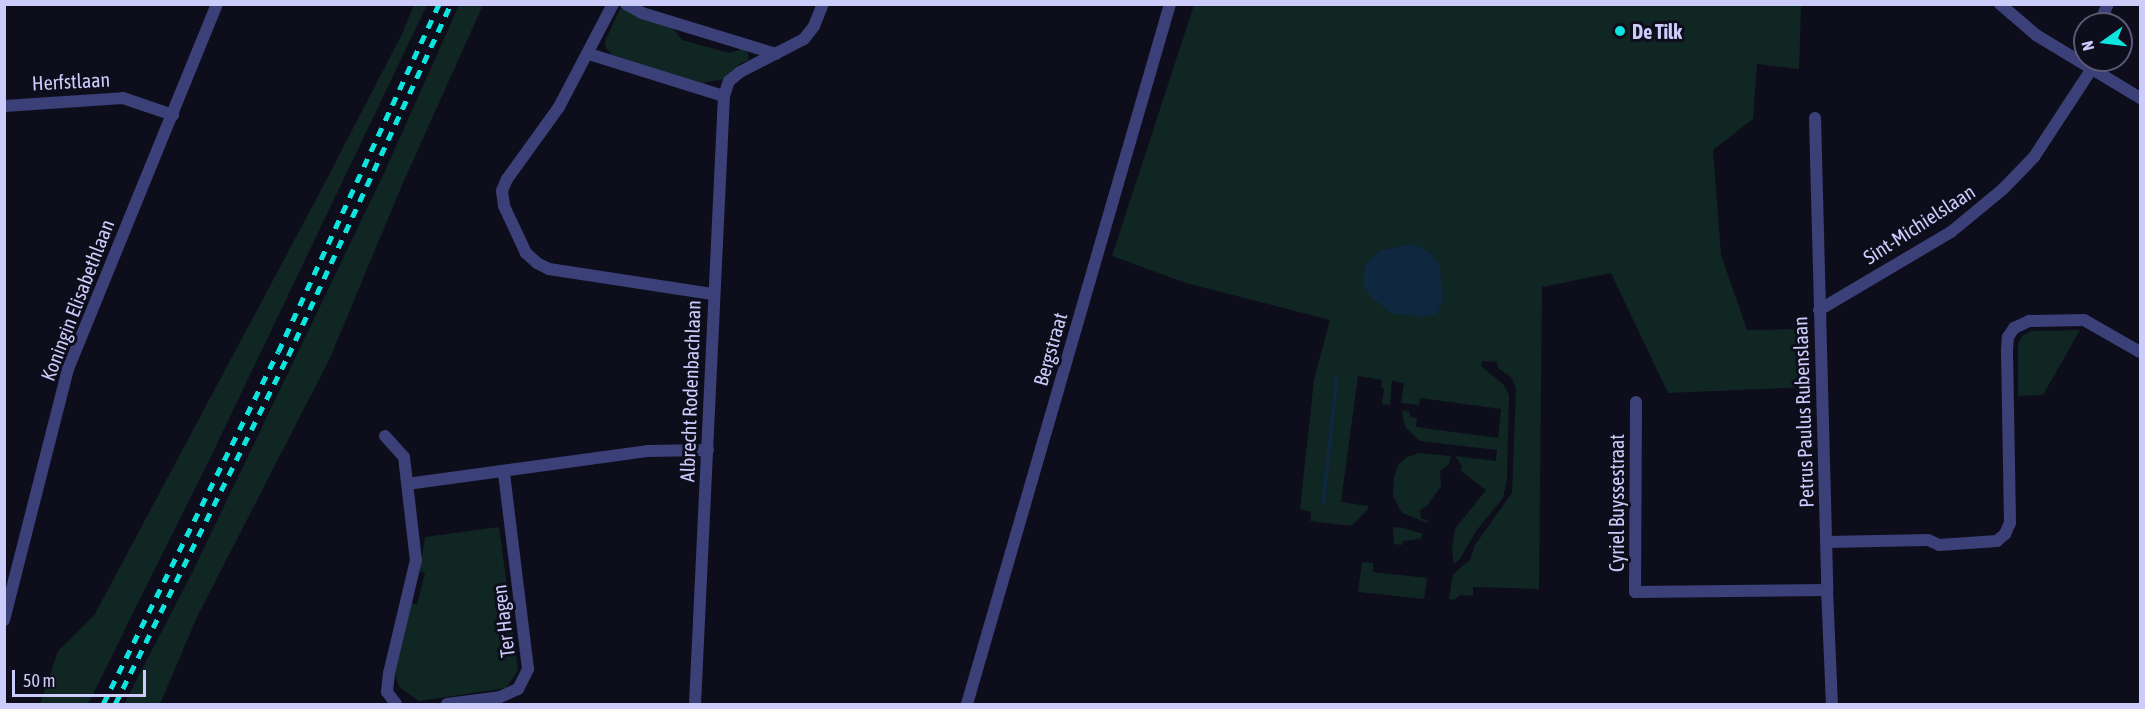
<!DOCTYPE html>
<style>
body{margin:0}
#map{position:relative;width:2145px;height:709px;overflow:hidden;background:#0e0d1c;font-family:"Asap Condensed",sans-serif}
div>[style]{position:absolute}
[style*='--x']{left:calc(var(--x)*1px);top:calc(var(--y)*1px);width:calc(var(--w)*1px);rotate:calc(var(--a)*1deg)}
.green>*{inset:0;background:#102622}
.water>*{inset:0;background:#0f273f}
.street>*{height:12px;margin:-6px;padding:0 6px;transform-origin:6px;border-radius:6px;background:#3b4078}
.rail>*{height:4.5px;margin-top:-2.25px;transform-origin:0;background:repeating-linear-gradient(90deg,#10e4de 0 9px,transparent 0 17px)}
.dots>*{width:16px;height:16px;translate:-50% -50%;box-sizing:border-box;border:3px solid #0e0d1c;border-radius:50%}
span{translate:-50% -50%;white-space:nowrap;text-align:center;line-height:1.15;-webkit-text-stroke:6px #0e0d1c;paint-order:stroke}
.poi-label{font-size:20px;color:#ccccfb;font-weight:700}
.left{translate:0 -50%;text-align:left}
.street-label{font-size:20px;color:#ccccfb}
.frame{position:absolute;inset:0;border:6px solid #ccccfb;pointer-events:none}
.north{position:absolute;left:2073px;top:12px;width:60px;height:60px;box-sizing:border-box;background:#0e0d1c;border:2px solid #5a5975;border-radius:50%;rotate:256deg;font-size:16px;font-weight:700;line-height:24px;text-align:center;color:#ccccfb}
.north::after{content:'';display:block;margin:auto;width:21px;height:27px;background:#10e4de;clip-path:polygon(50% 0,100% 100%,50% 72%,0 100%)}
.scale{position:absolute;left:12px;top:670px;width:134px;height:27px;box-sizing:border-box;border:3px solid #ccccfb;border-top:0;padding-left:8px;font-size:18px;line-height:21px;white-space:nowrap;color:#ccccfb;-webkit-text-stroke:4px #0e0d1c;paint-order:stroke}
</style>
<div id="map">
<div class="green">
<div style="clip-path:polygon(414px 5px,427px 5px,215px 448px,88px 704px,40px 704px,58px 651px,95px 614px,319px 194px,402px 34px)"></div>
<div style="clip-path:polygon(459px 5px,483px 5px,402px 185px,330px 358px,197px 617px,160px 704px,124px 704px,191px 575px,385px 171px)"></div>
<div style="clip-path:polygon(1194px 5px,1801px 5px,1799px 69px,1757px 64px,1753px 119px,1713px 150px,1721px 255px,1747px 330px,1807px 329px,1809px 387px,1668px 393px,1611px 273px,1542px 287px,1539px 589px,1473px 587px,1473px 596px,1460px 595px,1454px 600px,1449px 599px,1453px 574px,1470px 560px,1475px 545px,1512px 493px,1516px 388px,1511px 377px,1498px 368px,1497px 362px,1482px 361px,1481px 366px,1504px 385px,1509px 395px,1507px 478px,1503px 498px,1476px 531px,1460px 559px,1454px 564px,1452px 549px,1455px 529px,1486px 490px,1460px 470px,1462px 466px,1455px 456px,1496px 461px,1497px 450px,1420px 441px,1405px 427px,1402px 410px,1410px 412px,1410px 417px,1417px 418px,1416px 427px,1498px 438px,1501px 409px,1420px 398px,1419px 405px,1401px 403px,1404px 383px,1392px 381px,1390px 405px,1382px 404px,1384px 389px,1381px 388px,1382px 380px,1358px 376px,1341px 502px,1368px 506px,1368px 509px,1351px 526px,1310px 521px,1311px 512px,1300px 509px,1314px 380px,1330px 320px,1186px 283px,1112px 256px)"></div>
<div style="clip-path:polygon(620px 9px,629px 10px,672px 27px,682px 40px,729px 53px,742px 49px,748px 52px,748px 61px,742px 62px,721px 80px,701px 83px,612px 55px,606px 48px,605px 41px)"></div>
<div style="clip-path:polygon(2080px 330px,2043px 395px,2018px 396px,2018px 344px,2022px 336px,2031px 331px)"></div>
<div style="clip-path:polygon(1420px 453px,1451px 456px,1449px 464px,1440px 471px,1441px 486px,1427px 506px,1420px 510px,1421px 518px,1428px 521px,1428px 523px,1402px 513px,1393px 496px,1394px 477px,1398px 465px,1407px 457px)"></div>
<div style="clip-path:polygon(499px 527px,518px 670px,506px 688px,419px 701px,399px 687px,395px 674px,411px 603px,417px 604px,425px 573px,420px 571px,425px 537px)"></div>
<div style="clip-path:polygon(1393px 527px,1404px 528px,1423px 534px,1420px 539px,1403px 541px,1402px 545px,1394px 544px)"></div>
<div style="clip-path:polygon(1362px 562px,1373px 563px,1373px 572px,1427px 578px,1424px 599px,1358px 592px)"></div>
</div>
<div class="water">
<div style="clip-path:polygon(1409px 244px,1416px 245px,1432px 254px,1440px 268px,1443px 298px,1438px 312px,1433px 315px,1421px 317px,1391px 313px,1370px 296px,1363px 285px,1365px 264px,1371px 259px,1380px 251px)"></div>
<div style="clip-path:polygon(1335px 374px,1339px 375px,1325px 505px,1321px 505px)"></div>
</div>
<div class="street">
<div style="--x:613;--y:4;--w:116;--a:117.7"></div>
<div style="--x:559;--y:107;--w:89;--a:125.8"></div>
<div style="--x:507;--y:179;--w:13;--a:113"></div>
<div style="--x:502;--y:191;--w:15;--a:82"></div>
<div style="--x:504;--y:206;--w:52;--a:64.9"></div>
<div style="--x:526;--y:253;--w:15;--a:42"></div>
<div style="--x:537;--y:263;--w:13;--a:27"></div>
<div style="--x:549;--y:269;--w:165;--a:8.7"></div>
<div style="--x:626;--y:4;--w:18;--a:29"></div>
<div style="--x:642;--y:13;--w:140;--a:17"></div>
<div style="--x:2000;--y:4;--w:48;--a:40.7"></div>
<div style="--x:2036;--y:35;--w:122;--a:31.2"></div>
<div style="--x:2099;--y:24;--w:22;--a:-66"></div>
<div style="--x:589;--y:54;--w:141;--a:17.3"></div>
<div style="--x:4;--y:106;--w:119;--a:-3.8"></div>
<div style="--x:123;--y:98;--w:53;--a:18.8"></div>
<div style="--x:1815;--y:118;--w:472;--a:88.5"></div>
<div style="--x:1827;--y:590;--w:114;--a:87.5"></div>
<div style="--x:1819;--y:310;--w:153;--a:-30.6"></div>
<div style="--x:1951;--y:232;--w:67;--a:-39.6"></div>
<div style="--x:2003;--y:189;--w:45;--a:-45.9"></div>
<div style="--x:2034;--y:157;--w:104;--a:-56.8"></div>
<div style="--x:1636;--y:402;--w:190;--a:90.3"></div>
<div style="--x:1635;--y:592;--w:192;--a:-0.6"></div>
<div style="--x:385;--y:436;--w:28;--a:48"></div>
<div style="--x:404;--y:457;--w:104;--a:83.4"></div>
<div style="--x:416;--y:560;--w:116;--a:103.4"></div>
<div style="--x:389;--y:673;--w:19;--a:96"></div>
<div style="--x:387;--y:692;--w:15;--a:53"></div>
<div style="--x:407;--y:484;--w:242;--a:-7.8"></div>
<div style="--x:647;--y:451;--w:61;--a:-0.9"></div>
<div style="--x:1826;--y:542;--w:102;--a:-1.1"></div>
<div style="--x:1928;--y:540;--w:12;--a:24"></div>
<div style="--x:1939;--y:545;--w:58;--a:-3.9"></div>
<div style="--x:1997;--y:541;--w:11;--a:-41"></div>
<div style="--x:2005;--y:534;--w:12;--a:-66"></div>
<div style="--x:2010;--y:523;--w:173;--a:-91"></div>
<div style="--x:2007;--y:350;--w:13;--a:-86"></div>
<div style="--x:2008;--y:337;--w:11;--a:-56"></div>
<div style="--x:2014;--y:328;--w:17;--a:-25"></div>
<div style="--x:2029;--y:321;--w:55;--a:-1"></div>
<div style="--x:2084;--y:320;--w:64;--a:29.7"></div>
<div style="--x:4;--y:620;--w:259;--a:-75.7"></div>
<div style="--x:68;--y:369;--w:394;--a:-67.8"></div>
<div style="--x:447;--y:704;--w:53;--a:-7.5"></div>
<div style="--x:500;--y:697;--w:20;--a:-24"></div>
<div style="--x:518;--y:689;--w:22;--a:-63"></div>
<div style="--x:528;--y:669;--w:197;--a:-97"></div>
<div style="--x:695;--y:704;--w:609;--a:-87.27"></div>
<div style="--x:724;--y:96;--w:16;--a:-72"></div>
<div style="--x:729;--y:81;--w:14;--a:-39"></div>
<div style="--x:740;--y:72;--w:72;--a:-27.3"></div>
<div style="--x:804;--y:39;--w:16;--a:-52"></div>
<div style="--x:814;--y:26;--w:24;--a:-68"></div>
<div style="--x:967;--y:704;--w:729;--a:-73.83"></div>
</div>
<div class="rail">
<div style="--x:103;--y:704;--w:393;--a:-63.6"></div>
<div style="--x:278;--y:352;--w:383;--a:-65.2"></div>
<div style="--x:115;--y:704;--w:389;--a:-63.6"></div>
<div style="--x:288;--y:356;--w:388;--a:-65.2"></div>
</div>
<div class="dots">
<div style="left:1620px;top:31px;background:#10e4de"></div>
</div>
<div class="poi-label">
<span class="left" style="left:1632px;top:31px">De Tilk</span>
</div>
<div class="street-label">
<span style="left:71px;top:81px;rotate:-3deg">Herfstlaan</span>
<span style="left:1919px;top:224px;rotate:-33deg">Sint-Michielslaan</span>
<span style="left:77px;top:300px;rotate:-69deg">Koningin Elisabethlaan</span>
<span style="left:1050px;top:349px;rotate:-74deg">Bergstraat</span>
<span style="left:690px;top:391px;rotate:-88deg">Albrecht Rodenbachlaan</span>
<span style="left:1803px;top:412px;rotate:-92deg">Petrus Paulus Rubenslaan</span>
<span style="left:1616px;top:503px;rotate:-90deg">Cyriel Buyssestraat</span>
<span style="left:503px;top:621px;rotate:-97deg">Ter Hagen</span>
</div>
<div class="frame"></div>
<div class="north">N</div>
<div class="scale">50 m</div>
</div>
